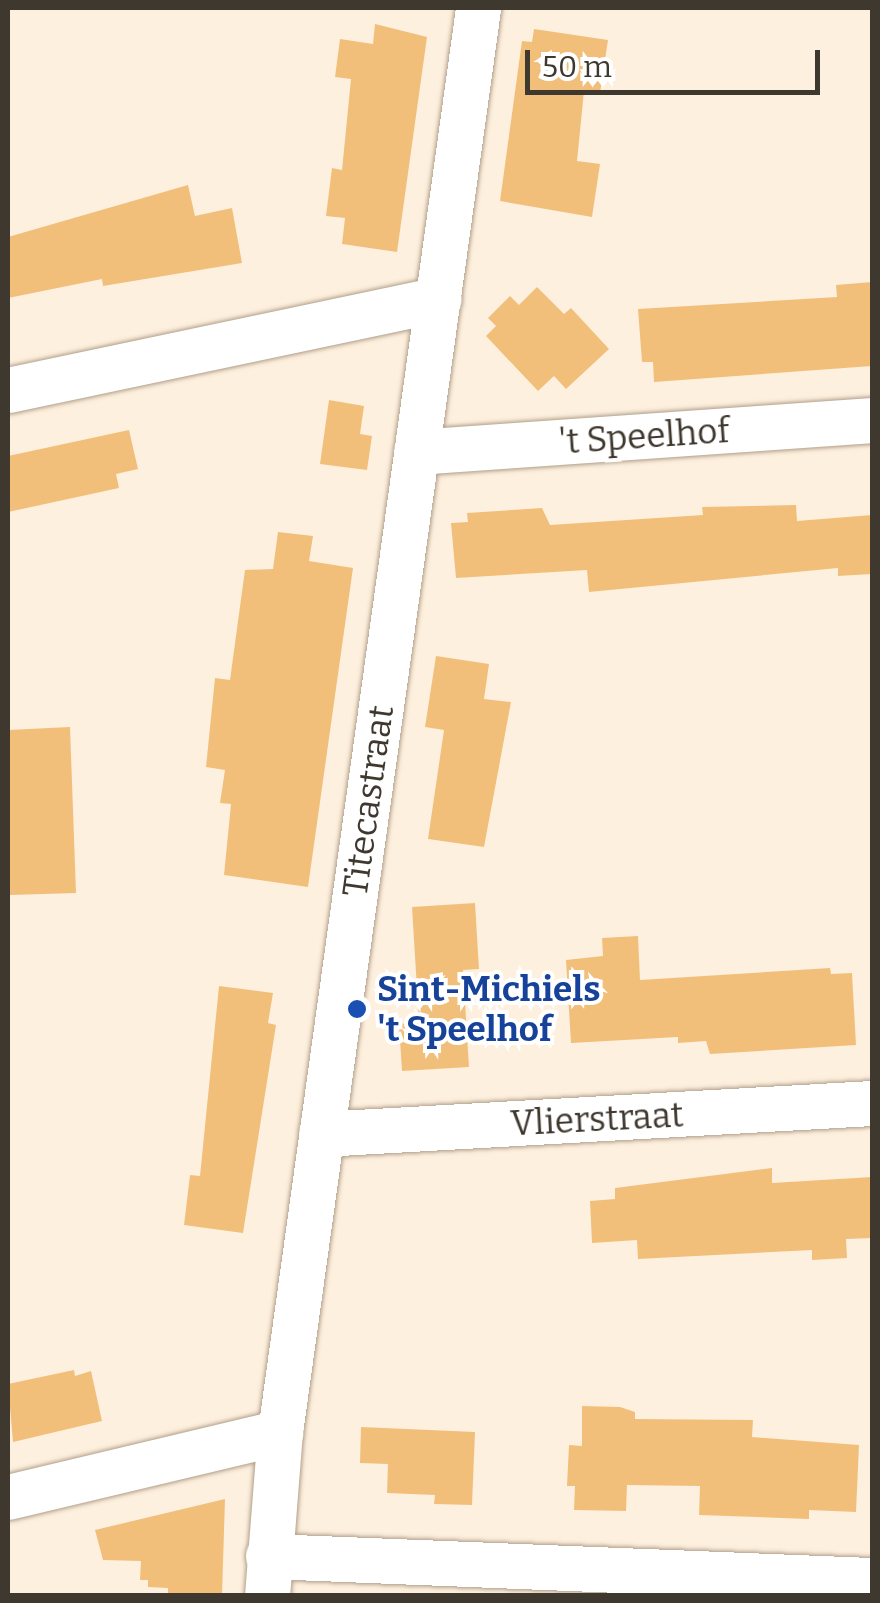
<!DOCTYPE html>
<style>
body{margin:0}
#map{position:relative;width:880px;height:1603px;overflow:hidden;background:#fef0de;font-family:Bitter,serif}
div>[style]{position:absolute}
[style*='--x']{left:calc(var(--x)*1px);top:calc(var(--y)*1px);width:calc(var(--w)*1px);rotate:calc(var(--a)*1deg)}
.building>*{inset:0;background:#f2bf7b}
.roads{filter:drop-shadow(0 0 2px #b09f8a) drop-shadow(0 0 2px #b09f8a)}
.minor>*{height:45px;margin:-22.5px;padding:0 22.5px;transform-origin:22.5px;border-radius:22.5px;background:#fff}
.dots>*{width:28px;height:28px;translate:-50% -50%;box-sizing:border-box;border:5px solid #fff;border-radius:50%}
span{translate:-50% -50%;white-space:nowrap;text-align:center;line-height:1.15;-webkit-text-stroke:8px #fff;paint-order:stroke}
.street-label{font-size:35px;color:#3f382f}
.transit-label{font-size:35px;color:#164399;font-weight:700}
.left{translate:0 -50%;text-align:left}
.frame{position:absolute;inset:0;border:10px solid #3f382f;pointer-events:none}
.scale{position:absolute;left:525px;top:50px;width:295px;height:45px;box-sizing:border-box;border:5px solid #3f382f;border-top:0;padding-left:12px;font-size:30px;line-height:35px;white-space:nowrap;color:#3f382f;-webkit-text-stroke:8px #fff;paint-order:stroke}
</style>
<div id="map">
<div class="building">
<div style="clip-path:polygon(375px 24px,427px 37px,397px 252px,342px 244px,345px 218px,326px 216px,332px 168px,342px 170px,351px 79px,335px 77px,340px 39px,373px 44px)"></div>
<div style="clip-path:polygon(534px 29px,608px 40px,600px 93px,584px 91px,577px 161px,600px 164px,592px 217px,500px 201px,522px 41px,532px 42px)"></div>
<div style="clip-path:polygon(188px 185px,195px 216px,232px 208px,242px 263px,103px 286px,102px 279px,8px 298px,8px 237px)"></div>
<div style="clip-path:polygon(872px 282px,872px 366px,654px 382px,653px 362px,642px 362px,638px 309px,837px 297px,836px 285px)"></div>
<div style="clip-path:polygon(537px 287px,564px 314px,571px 308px,609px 349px,566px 389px,554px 376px,538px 391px,486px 336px,496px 326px,488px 318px,510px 296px,519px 305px)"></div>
<div style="clip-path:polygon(329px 400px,364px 406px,360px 434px,372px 436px,367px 470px,320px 464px)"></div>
<div style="clip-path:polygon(129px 430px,138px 469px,116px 474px,119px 488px,8px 512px,8px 456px)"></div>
<div style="clip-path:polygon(796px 505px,797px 521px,872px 515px,872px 574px,838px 576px,838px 568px,589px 592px,587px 570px,456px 578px,451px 523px,468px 522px,467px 513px,542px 508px,550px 525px,703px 515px,702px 507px)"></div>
<div style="clip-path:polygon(278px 532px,313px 536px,309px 561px,353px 568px,308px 887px,224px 875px,231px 804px,220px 803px,225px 770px,206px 767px,215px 678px,230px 680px,245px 570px,273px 569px)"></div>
<div style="clip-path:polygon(436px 656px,489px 664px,484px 699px,511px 702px,484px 847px,428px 839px,444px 730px,425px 727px)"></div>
<div style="clip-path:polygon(70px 727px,76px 893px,10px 895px,8px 730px)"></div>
<div style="clip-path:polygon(475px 903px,479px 969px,463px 970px,469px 1067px,402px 1071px,399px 1024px,419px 1022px,412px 907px)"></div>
<div style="clip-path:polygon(638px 936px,640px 980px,830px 968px,831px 974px,852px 973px,856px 1045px,710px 1054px,706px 1041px,678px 1043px,678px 1037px,571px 1043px,566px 960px,603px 956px,602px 938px)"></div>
<div style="clip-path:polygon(219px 986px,273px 993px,268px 1023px,276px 1025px,243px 1233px,184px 1225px,190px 1175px,200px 1176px)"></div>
<div style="clip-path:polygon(772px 1168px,772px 1183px,872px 1177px,872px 1238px,846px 1239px,847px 1258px,812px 1260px,812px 1250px,638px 1259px,637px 1240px,592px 1243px,590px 1201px,615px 1199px,615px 1188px)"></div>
<div style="clip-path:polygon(74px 1370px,75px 1376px,91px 1371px,102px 1421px,13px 1442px,8px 1384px)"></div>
<div style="clip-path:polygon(582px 1406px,620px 1407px,635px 1412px,635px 1419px,753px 1420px,752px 1437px,859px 1445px,856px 1512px,809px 1510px,809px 1519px,699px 1515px,700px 1486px,627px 1485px,626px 1511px,574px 1510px,575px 1486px,567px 1486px,569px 1445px,582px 1446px)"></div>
<div style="clip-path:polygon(361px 1427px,475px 1432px,472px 1505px,434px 1504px,435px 1495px,387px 1493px,388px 1464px,360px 1463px)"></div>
<div style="clip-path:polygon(225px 1499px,222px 1596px,168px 1596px,168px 1588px,148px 1587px,148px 1580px,140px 1580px,141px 1561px,103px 1560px,95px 1530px)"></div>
</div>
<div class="roads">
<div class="minor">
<div style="--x:8;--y:390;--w:440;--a:-11.9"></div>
<div style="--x:416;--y:452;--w:457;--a:-4"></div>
<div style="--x:321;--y:1134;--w:552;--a:-3.22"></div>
<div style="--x:8;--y:1497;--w:280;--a:-13.4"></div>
<div style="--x:268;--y:1556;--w:604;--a:2.28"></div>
<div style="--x:267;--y:1596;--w:165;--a:-85.5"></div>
<div style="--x:280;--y:1432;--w:1438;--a:-82.08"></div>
</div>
</div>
<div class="dots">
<div style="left:357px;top:1009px;background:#1a4fb4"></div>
</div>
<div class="street-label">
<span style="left:644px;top:436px;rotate:-4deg">'t Speelhof</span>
<span style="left:368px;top:801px;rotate:-82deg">Titecastraat</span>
<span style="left:597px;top:1119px;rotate:-3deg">Vlierstraat</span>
</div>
<div class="transit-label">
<span class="left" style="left:377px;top:1009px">Sint-Michiels<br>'t Speelhof</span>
</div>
<div class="frame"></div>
<div class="scale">50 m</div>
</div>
